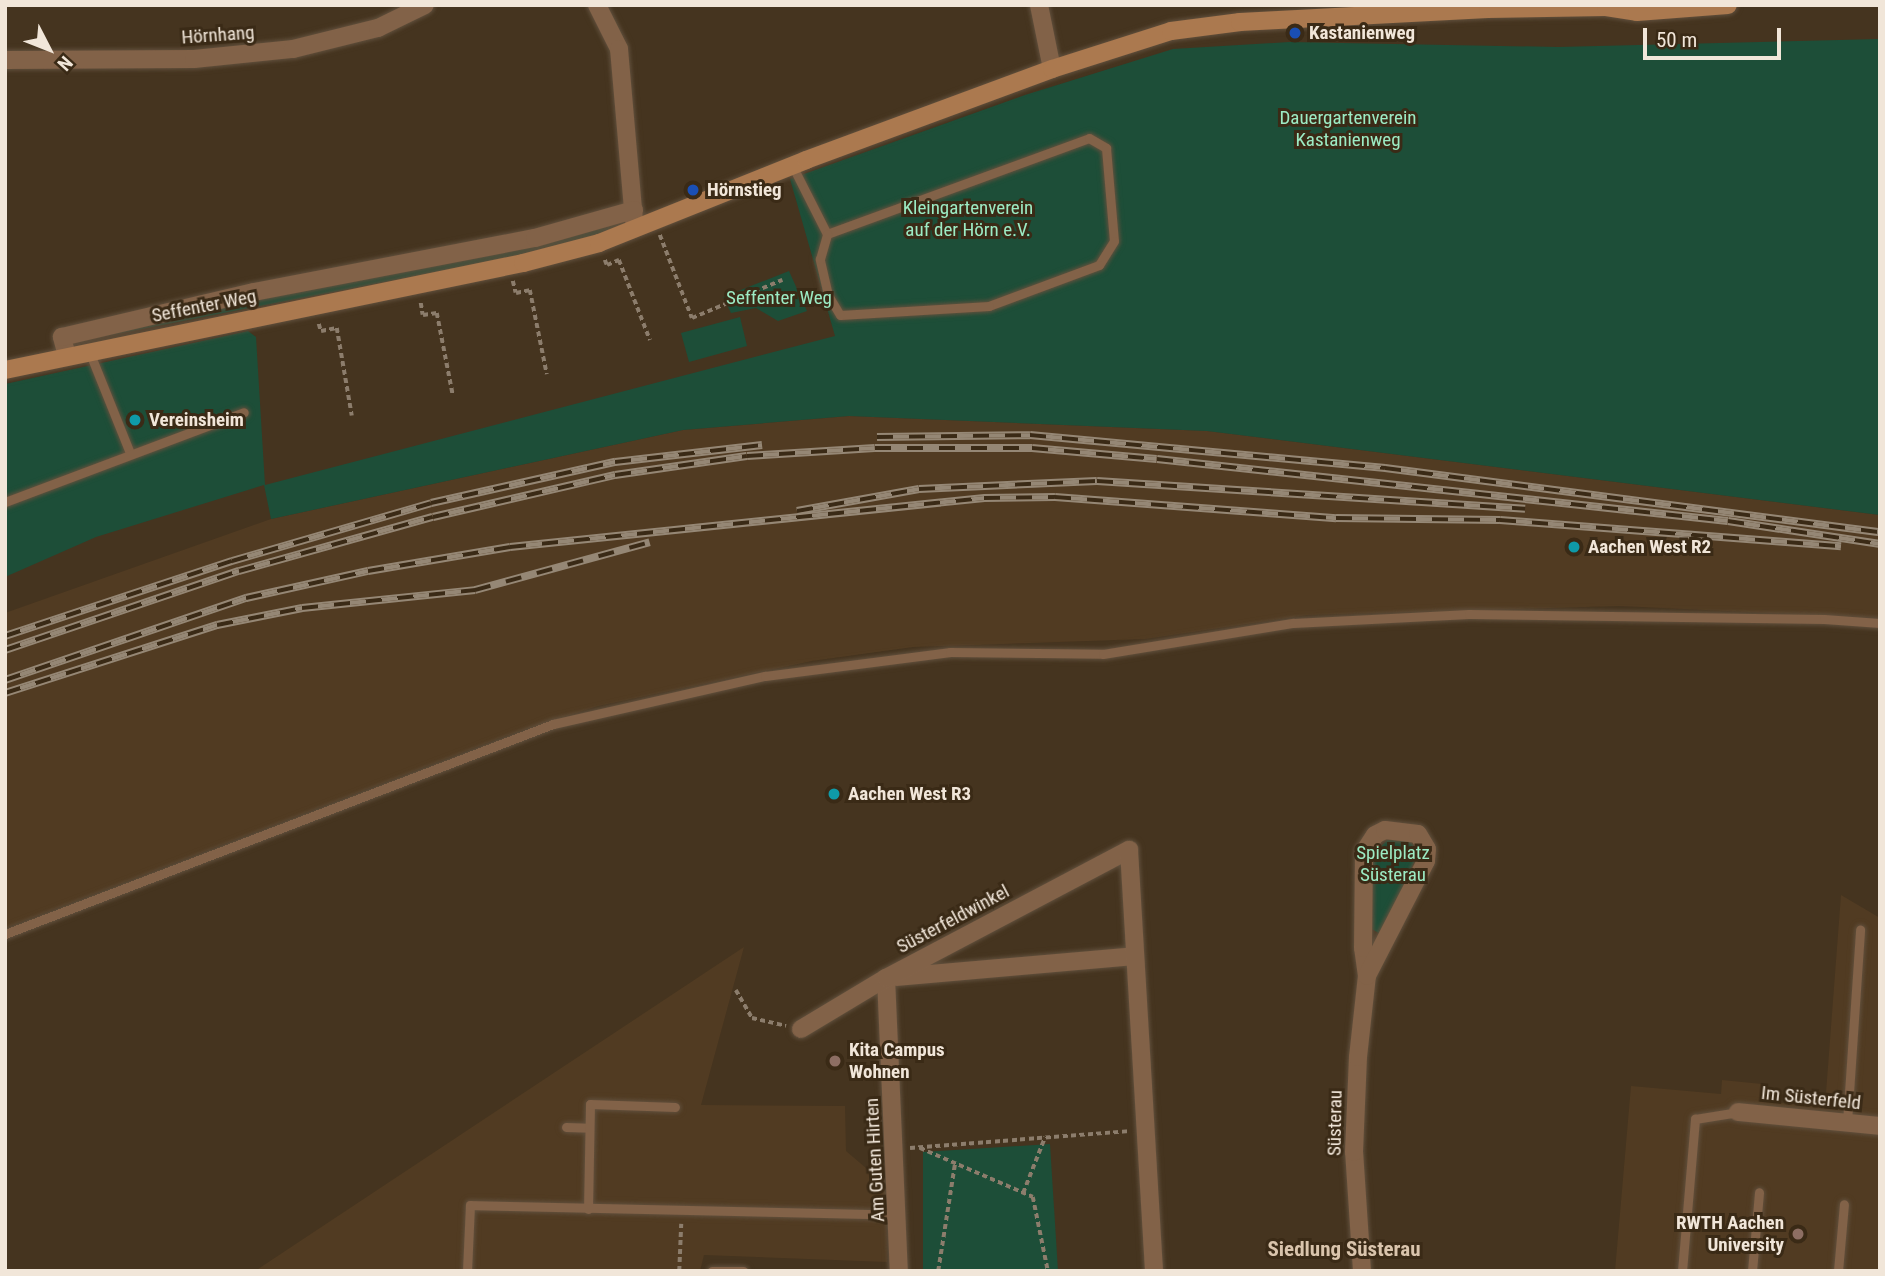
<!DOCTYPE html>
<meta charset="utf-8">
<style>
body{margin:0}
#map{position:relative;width:1885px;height:1276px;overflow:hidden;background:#45341f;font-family:"Roboto Condensed",sans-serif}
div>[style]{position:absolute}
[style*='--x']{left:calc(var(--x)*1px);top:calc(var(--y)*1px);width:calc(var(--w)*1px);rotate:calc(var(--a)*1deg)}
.built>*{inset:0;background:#513b22}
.green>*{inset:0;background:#1d4e38}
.path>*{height:3.5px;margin-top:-1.75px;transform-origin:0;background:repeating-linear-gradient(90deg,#8c7d6c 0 5px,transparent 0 8.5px)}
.roads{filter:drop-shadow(0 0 2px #61503d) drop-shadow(0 0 2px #61503d)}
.lane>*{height:9px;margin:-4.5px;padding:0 4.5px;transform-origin:4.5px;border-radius:4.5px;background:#826248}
.street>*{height:18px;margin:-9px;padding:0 9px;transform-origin:9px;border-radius:9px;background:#826248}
.secondary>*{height:18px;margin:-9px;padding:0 9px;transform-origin:9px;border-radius:9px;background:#ab794f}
.rail>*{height:8px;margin-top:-4px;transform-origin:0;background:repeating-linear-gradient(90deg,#3a2a16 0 16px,#958775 0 32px);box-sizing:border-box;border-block:2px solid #958775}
.dots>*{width:19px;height:19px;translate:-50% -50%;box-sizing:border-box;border:4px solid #3a2a16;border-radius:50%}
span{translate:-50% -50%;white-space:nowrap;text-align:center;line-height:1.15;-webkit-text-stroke:6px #3a2a16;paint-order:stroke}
.poi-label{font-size:19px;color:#f1e6d9;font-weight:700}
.left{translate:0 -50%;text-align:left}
.right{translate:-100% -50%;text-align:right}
.street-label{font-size:19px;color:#f1e6d9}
.park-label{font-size:19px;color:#9cebc4}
.neighbourhood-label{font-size:21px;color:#d9c4ac;font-weight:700}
.frame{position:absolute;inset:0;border:7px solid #f1e6d9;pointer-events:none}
.north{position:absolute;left:14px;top:14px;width:70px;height:70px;-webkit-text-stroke:5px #3a2a16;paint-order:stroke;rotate:132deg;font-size:19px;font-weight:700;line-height:28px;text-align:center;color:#f1e6d9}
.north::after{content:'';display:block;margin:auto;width:24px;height:32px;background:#f1e6d9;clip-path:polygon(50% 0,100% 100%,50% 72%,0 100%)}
.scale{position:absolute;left:1643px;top:28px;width:138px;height:32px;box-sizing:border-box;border:4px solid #f1e6d9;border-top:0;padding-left:9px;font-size:21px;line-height:24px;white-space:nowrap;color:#f1e6d9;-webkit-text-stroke:5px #3a2a16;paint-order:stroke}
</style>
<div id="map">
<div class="built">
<div style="clip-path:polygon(849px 416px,1207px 431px,1880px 515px,1880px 618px,1620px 606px,1307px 615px,1145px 639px,913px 647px,812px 661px,598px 706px,505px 736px,5px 928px,5px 613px,271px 519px,683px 430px)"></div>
<div style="clip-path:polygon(1841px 895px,1880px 918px,1880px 1271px,1615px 1271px,1631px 1086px,1721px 1094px,1722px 1080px,1762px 1084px,1781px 1103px,1825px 1106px)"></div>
<div style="clip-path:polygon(744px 947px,701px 1105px,845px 1106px,846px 1151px,879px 1179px,886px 1193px,887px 1262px,704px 1255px,700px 1271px,255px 1271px)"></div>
</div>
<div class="green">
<div style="clip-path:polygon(1880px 39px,1880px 515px,1207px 431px,849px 416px,683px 430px,271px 519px,264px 485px,96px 537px,5px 577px,5px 384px,248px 331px,256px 337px,265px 485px,835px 336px,790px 179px,1025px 95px,1173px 49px,1289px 42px,1558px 47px)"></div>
<div style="clip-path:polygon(622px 222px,610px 231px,533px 253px,75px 342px,254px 298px)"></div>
<div style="clip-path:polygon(789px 271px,807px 311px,778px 321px,756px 308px,731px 313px,723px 297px)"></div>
<div style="clip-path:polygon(740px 317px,747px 346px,689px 362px,681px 333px)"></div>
<div style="clip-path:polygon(1387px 840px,1410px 840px,1418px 853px,1382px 935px,1370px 928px,1372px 856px)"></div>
<div style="clip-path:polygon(1050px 1144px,1058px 1271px,923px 1271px,923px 1152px)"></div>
</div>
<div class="path">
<div style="--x:660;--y:235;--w:89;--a:68.9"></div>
<div style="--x:692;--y:318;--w:98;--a:-22.9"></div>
<div style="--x:605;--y:260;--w:5;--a:68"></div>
<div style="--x:607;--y:265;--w:13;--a:-23"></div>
<div style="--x:619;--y:260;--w:86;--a:68.8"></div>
<div style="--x:513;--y:281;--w:12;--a:76"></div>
<div style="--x:516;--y:293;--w:14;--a:-12"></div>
<div style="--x:530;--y:290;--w:86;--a:78.6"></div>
<div style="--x:421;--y:303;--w:12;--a:81"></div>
<div style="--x:423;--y:315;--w:14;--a:-8"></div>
<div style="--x:437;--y:313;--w:84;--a:79"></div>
<div style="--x:319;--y:324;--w:7;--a:74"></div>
<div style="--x:321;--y:331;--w:16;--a:-11"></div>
<div style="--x:337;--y:328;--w:89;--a:80.3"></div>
<div style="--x:736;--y:990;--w:32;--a:60"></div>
<div style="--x:752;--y:1018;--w:35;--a:13"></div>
<div style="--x:910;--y:1148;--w:220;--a:-4.4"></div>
<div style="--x:920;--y:1148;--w:123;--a:23.4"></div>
<div style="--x:1033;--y:1197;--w:76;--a:78.5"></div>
<div style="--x:1023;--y:1193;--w:60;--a:-68.6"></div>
<div style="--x:679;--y:1271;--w:47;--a:-87.6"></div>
<div style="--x:938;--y:1271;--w:109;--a:-81.1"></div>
</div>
<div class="roads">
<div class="lane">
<div style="--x:792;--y:165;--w:77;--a:63.1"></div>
<div style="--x:827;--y:234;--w:279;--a:-20.1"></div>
<div style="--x:1089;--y:138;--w:20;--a:30"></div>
<div style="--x:1106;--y:148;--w:93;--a:85.1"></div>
<div style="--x:1114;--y:241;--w:28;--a:122"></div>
<div style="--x:1099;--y:265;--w:117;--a:159.6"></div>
<div style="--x:989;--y:306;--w:149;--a:176.5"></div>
<div style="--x:840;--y:315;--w:23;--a:-121"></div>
<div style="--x:828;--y:295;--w:37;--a:-103"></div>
<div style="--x:820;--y:259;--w:26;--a:-74"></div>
<div style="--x:89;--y:351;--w:110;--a:68.1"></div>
<div style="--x:5;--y:502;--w:255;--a:-20.6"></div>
<div style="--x:5;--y:934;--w:587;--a:-20.97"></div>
<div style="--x:553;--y:724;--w:217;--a:-12.8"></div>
<div style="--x:765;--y:676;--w:187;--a:-7.4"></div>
<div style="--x:950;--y:652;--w:153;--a:0.7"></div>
<div style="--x:1103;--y:654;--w:193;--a:-9.3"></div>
<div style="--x:1293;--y:623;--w:176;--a:-2.9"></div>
<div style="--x:1469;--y:614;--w:355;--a:0.8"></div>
<div style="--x:1824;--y:619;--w:56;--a:4.1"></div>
<div style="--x:1847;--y:1122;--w:193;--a:-86.1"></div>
<div style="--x:566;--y:1127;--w:23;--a:2"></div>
<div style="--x:588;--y:1209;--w:105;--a:-88.9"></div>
<div style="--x:590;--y:1104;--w:85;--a:2"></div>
<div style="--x:467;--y:1271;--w:66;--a:-87.4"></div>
<div style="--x:470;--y:1205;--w:427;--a:1.3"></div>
<div style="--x:712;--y:1271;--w:31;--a:0"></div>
<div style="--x:1682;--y:1271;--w:153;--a:-85.1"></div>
<div style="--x:1695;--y:1119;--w:44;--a:-9.2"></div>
<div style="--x:1752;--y:1271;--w:79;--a:-84.9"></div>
<div style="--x:1838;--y:1271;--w:67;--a:-84.9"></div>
</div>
<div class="street">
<div style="--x:597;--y:5;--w:49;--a:63.4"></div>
<div style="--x:619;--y:49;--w:172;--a:85"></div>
<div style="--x:1039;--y:5;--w:65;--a:78.5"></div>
<div style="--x:5;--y:60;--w:189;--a:-0.3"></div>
<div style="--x:194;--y:59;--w:100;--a:-5.8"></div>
<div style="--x:293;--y:49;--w:88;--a:-13.9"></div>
<div style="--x:378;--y:28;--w:52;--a:-26.1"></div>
<div style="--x:67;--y:356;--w:20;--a:-105"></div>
<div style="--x:62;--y:337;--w:197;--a:-13.2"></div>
<div style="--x:254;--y:292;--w:286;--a:-10.9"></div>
<div style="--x:535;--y:238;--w:103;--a:-15.8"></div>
<div style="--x:896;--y:977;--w:239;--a:-5"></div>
<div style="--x:886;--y:978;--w:293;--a:87.5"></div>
<div style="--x:801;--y:1029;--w:99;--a:-31"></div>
<div style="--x:886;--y:978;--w:275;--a:-27.8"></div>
<div style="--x:1129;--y:850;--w:422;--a:86.6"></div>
<div style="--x:1738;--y:1112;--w:143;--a:5.6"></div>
<div style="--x:1362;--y:1271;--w:119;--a:-93.8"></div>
<div style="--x:1354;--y:1152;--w:95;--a:-87.6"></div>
<div style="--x:1358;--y:1057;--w:81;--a:-83.7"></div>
<div style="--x:1367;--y:976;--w:28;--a:-98"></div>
<div style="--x:1363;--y:948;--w:96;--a:-89.4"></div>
<div style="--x:1364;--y:852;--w:20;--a:-57"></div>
<div style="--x:1375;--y:835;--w:11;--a:-27"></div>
<div style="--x:1385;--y:830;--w:33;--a:7"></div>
<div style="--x:1418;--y:834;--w:17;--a:59"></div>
<div style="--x:1427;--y:849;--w:12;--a:95"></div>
<div style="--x:1426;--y:861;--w:129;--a:117.2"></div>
</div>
<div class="secondary">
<div style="--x:5;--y:370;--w:529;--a:-11.67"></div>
<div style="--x:523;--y:263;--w:79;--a:-14.7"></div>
<div style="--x:599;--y:243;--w:223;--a:-21.8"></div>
<div style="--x:806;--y:160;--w:262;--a:-20.3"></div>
<div style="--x:1052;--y:69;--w:125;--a:-17.7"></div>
<div style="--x:1171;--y:31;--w:70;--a:-7.4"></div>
<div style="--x:1240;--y:22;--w:248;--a:-3"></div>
<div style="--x:1488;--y:9;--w:118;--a:-1"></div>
<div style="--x:1606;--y:7;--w:31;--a:9"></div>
<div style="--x:1637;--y:12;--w:91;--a:-4.4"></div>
</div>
</div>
<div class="rail">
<div style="--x:877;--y:437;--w:153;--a:-0.7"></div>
<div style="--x:1030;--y:435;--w:357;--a:5.3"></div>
<div style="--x:1385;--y:468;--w:499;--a:7.4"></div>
<div style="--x:797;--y:511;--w:124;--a:-10.2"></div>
<div style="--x:919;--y:489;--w:178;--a:-2.6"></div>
<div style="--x:1097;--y:481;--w:429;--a:3.7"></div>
<div style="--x:5;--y:636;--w:239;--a:-18.3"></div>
<div style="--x:232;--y:561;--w:207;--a:-16.2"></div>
<div style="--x:431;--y:503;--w:189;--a:-12.6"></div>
<div style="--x:615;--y:462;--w:148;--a:-6.6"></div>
<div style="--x:5;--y:650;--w:247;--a:-18.7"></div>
<div style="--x:239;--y:571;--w:201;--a:-15.6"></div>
<div style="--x:433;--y:517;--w:187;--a:-13"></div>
<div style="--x:615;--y:475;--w:133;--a:-8.2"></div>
<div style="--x:747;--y:456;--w:128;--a:-3.6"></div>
<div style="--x:875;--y:448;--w:157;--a:0"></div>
<div style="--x:1032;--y:448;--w:125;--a:5"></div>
<div style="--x:1157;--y:459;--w:574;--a:6.2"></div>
<div style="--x:1728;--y:521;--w:154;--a:8.6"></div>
<div style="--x:5;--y:680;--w:255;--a:-18.8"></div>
<div style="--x:246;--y:598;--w:125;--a:-12.5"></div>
<div style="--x:368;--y:571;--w:144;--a:-9.6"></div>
<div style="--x:510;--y:547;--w:477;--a:-5.9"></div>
<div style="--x:984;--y:498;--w:71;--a:-0.8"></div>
<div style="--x:1055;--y:497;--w:282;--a:4.3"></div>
<div style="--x:1336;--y:518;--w:164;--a:0.7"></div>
<div style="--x:1500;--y:520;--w:342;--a:4.4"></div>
<div style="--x:5;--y:693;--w:223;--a:-17.8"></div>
<div style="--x:217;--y:625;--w:87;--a:-11.3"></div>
<div style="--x:302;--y:608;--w:174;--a:-5.9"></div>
<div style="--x:475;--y:590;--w:181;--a:-15.3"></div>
</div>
<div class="dots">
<div style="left:1295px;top:33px;background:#1a4fb4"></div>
<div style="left:693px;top:190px;background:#1a4fb4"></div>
<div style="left:135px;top:420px;background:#0f9aa8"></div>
<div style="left:1574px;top:547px;background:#0f9aa8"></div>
<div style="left:834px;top:794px;background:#0f9aa8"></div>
<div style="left:835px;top:1061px;background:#8d6e63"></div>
<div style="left:1798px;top:1234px;background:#8d6e63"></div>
</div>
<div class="poi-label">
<span class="left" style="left:1309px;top:33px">Kastanienweg</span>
<span class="left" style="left:707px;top:190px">Hörnstieg</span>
<span class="left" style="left:149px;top:420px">Vereinsheim</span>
<span class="left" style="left:1588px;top:547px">Aachen West R2</span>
<span class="left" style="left:848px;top:794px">Aachen West R3</span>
<span class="left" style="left:849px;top:1061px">Kita Campus<br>Wohnen</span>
<span class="right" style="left:1784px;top:1234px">RWTH Aachen<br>University</span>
</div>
<div class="street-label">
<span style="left:218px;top:35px;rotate:-4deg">Hörnhang</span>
<span style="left:204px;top:306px;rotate:-11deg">Seffenter Weg</span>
<span style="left:953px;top:919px;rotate:-28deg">Süsterfeldwinkel</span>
<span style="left:1811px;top:1098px;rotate:6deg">Im Süsterfeld</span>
<span style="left:1335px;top:1123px;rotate:-89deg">Süsterau</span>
<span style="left:875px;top:1160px;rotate:-93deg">Am Guten Hirten</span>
</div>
<div class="park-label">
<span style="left:1348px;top:129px">Dauergartenverein<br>Kastanienweg</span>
<span style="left:968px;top:219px">Kleingartenverein<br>auf der Hörn e.V.</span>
<span style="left:779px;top:298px">Seffenter Weg</span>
<span style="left:1393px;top:864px">Spielplatz<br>Süsterau</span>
</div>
<div class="neighbourhood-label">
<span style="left:1344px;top:1249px">Siedlung Süsterau</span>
</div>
<div class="frame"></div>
<div class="north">N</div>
<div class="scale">50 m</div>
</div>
